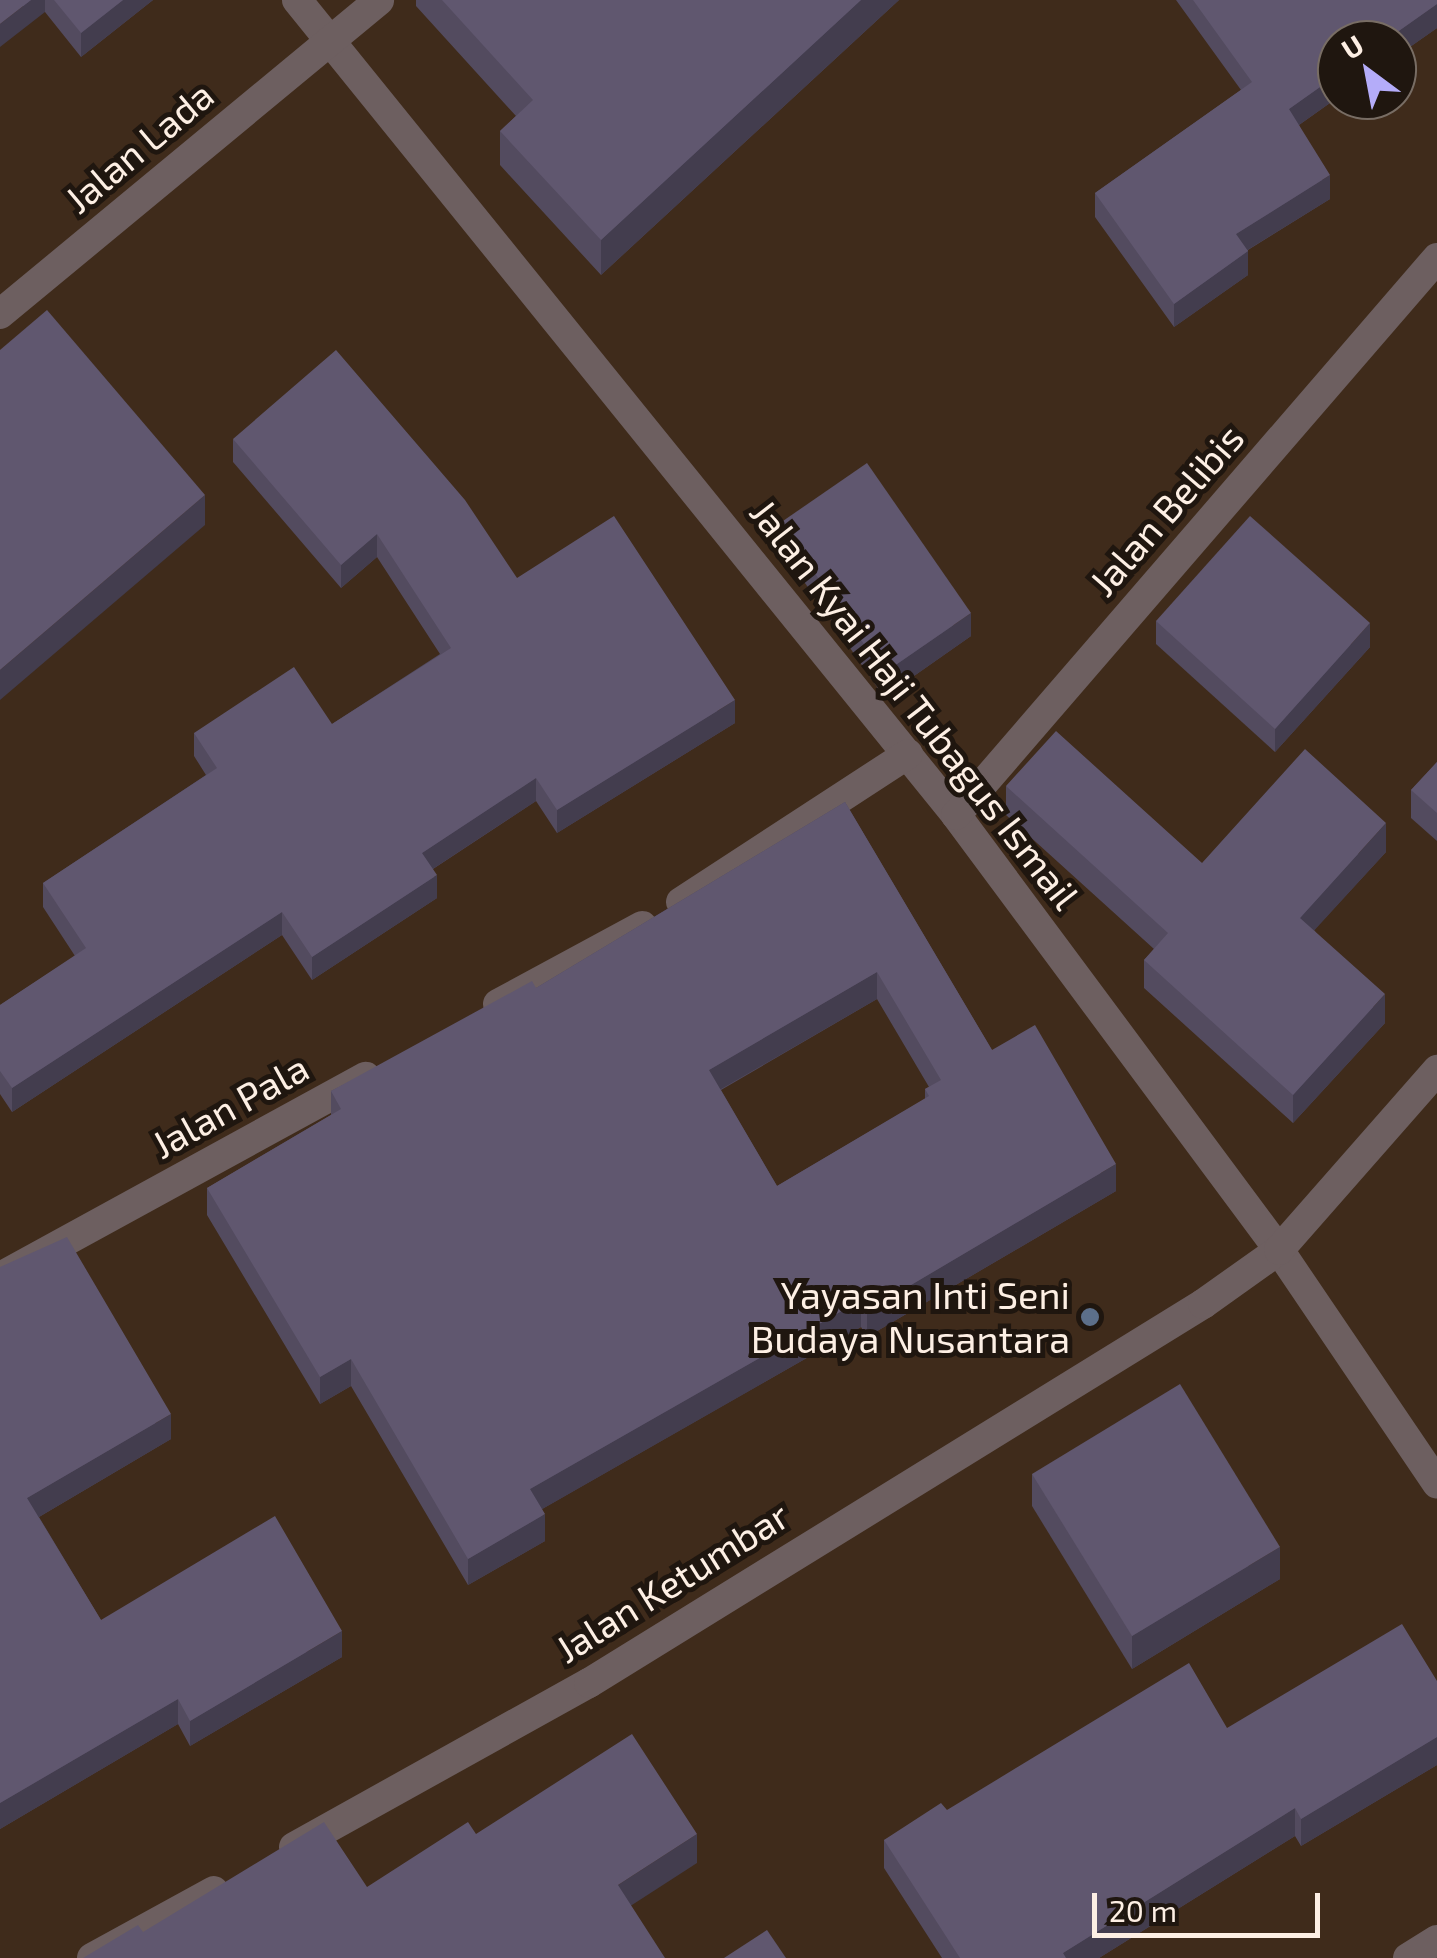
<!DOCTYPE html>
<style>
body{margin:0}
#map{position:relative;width:1437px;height:1958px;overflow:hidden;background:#3f2b1b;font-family:"Exo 2",sans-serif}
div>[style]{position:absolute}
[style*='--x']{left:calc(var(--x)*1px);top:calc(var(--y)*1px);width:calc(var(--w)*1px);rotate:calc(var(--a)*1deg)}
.minor>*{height:30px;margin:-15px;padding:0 15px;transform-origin:15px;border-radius:15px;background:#6d5f60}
.wall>*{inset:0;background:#534b5f}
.shaded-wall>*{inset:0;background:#433d4e}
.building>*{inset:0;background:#60576f}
.dots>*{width:28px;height:28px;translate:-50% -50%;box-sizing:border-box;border:5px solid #1f160f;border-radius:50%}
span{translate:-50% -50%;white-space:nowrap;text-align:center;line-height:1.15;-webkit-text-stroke:10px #1f160f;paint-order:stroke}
.street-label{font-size:38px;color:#fdefe4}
.poi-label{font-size:38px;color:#fdefe4}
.right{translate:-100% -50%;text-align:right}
.north{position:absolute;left:1317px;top:20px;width:100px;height:100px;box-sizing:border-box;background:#1f160f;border:2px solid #786d64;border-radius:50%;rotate:328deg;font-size:28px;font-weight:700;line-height:40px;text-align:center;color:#fdefe4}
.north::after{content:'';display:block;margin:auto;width:35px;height:45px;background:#b4acf9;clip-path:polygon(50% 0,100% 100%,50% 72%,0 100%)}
.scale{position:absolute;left:1092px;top:1893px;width:228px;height:45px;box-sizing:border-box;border:5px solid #fdefe4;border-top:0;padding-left:12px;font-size:30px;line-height:35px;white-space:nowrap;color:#fdefe4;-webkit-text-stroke:8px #1f160f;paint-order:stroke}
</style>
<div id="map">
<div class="minor">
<div style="--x:297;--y:0;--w:1048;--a:51.04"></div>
<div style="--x:956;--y:815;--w:542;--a:53.41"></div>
<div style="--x:1279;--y:1250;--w:282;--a:55.9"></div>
<div style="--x:0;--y:314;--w:492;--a:-39.6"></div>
<div style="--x:956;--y:815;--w:736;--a:-49.19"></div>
<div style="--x:681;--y:902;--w:271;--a:-33.1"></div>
<div style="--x:498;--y:1004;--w:164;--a:-28.4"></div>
<div style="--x:0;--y:1277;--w:417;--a:-28.7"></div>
<div style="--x:294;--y:1847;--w:338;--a:-29.1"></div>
<div style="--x:589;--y:1683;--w:722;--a:-31.69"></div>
<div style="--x:1203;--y:1304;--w:93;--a:-35.4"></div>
<div style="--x:1279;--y:1250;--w:240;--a:-48.7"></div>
<div style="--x:92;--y:1958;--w:139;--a:-28.8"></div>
<div style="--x:1408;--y:1958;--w:34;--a:-32"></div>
</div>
<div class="wall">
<div style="clip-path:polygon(0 0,153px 0,81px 57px,45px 12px)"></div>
<div style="clip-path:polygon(416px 0,899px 0,601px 275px,500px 165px,500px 131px,516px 116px,416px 6px)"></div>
<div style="clip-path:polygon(1176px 0,1437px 0,1437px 28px,1397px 56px,1397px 40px,1337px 40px,1337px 98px,1299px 125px,1330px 199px,1248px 250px,1248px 275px,1174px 327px,1095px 217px,1095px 193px,1241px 90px)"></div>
<div style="clip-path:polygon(233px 439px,517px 578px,735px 723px,557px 833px,536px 801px,433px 869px,437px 898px,312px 980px,282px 935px,12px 1112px,0 1094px,0 1005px,75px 956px,43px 907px,43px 883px,206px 775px,194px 756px,194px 733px,332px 724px,440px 654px,377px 557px,341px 588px,233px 462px)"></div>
<div style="clip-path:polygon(780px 523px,971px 636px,884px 697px,780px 547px)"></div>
<div style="clip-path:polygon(1156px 621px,1370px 647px,1275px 752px,1156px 644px)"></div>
<div style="clip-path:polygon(1437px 762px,1437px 841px,1411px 818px,1411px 790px)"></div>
<div style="clip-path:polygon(1006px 786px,1202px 863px,1386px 852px,1314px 930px,1385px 1023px,1293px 1123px,1144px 988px,1144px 960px,1154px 949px,1006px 815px)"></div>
<div style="clip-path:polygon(evenodd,845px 802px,992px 1050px,1116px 1191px,867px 1337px,861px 1327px,542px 1509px,545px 1541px,468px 1585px,351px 1386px,320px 1404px,207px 1215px,207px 1188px,331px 1115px,331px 1091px,536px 988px,845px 802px,877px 999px,929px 1087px,925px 1089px,925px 1099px,777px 1186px,721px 1090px,877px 999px)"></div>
<div style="clip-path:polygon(0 1267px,171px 1439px,39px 1517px,101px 1620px,342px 1657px,190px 1746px,178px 1724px,0 1829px)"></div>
<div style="clip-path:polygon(1032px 1474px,1280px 1579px,1132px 1669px,1032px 1506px)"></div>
<div style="clip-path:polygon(1437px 1681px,1437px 1765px,1301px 1846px,1295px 1836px,1099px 1958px,942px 1958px,884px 1868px,884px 1840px,947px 1810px)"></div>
</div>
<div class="shaded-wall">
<div style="clip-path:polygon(31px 0,45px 0,45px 12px,0 47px,0 24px)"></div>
<div style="clip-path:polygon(123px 0,153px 0,81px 57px,81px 33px)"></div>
<div style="clip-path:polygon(861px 0,899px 0,601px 275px,601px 240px)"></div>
<div style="clip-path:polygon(1437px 4px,1437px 28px,1397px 56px,1397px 40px,1386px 40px)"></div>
<div style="clip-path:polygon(1337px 75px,1337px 98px,1289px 132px,1289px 109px)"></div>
<div style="clip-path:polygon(1330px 175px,1330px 199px,1236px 257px,1236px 234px)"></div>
<div style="clip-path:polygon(1248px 251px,1248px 275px,1174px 327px,1174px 304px)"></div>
<div style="clip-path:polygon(205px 495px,205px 525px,0 700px,0 670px)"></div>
<div style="clip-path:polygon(377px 534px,377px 557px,341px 588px,341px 565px)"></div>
<div style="clip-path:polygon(971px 613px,971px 636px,884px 697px,884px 673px)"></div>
<div style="clip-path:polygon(1370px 623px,1370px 647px,1275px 752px,1275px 729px)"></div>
<div style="clip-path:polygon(735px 700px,735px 723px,557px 833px,557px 810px)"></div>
<div style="clip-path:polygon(536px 778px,536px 801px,422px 876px,422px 853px)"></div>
<div style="clip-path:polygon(1386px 823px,1386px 852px,1300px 946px,1300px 918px)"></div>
<div style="clip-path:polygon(437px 875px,437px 898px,312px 980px,312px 957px)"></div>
<div style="clip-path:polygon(282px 912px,282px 935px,12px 1112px,12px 1088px)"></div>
<div style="clip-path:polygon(877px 972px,877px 999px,709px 1096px,709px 1070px)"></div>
<div style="clip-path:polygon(1385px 994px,1385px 1023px,1293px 1123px,1293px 1095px)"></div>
<div style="clip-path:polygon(1116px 1164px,1116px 1191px,867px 1337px,867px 1311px)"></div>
<div style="clip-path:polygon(861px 1300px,861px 1327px,530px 1516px,530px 1489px)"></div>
<div style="clip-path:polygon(351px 1359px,351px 1386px,320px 1404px,320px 1377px)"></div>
<div style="clip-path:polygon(171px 1414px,171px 1439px,27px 1524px,27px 1498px)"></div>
<div style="clip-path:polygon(545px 1514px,545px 1541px,468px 1585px,468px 1559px)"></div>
<div style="clip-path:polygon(1280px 1547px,1280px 1579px,1132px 1669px,1132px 1636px)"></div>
<div style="clip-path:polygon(342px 1631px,342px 1657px,190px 1746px,190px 1721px)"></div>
<div style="clip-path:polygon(178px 1699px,178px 1724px,0 1829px,0 1803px)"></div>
<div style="clip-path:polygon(1437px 1737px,1437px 1765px,1301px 1846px,1301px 1819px)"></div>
<div style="clip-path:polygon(1295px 1808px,1295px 1836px,1099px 1958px,1063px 1958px,1063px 1953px)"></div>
<div style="clip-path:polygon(697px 1834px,697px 1863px,618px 1914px,618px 1885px)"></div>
</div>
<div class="building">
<div style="clip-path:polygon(0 0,31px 0,0 24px)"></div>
<div style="clip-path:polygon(54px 0,123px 0,81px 33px)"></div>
<div style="clip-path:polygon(442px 0,861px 0,601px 240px,500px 131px,533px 100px)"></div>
<div style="clip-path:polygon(1193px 0,1437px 0,1437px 4px,1386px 40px,1337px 40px,1337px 75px,1289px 109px,1330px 175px,1236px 234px,1248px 251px,1174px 304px,1095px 193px,1252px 82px)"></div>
<div style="clip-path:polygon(47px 310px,205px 495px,0 670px,0 350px)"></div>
<div style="clip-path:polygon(336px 350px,465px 500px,517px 578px,614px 516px,735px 700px,557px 810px,536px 778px,422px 853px,437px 875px,312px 957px,282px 912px,12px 1088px,0 1071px,0 1005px,86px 948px,43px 883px,217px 768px,194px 733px,294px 667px,332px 724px,451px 648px,377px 534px,341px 565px,233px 439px)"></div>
<div style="clip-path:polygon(867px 463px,971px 613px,884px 673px,780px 523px)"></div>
<div style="clip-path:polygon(1250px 516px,1370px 623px,1275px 729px,1156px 621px)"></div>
<div style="clip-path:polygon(1056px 731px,1202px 863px,1305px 749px,1386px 823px,1300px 918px,1385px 994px,1293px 1095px,1144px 960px,1168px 933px,1006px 786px)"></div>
<div style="clip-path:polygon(1437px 762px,1437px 813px,1411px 790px)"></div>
<div style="clip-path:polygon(evenodd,845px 802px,992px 1050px,1035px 1025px,1116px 1164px,867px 1311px,861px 1300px,530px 1489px,545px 1514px,468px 1559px,351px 1359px,320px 1377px,207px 1188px,341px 1109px,331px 1091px,532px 981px,536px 988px,845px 802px,877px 972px,941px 1080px,925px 1089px,929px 1096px,777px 1186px,709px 1070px,877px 972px)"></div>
<div style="clip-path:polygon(67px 1237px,171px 1414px,27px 1498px,101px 1620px,275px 1516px,342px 1631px,190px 1721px,178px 1699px,0 1803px,0 1267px)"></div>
<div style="clip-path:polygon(1180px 1384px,1280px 1547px,1132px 1636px,1032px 1474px)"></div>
<div style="clip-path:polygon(1402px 1624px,1437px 1681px,1437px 1737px,1301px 1819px,1295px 1808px,1063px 1953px,1066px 1958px,960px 1958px,884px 1840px,941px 1803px,947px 1810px,1189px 1663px,1227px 1728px)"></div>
<div style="clip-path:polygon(632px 1734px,697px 1834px,618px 1885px,665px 1958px,83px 1958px,138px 1925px,143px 1932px,324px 1822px,367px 1887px,468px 1822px,476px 1834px)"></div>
<div style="clip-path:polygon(767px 1930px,786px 1958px,724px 1958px)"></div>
</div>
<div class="dots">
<div style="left:1090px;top:1317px;background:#5c6f8a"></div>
</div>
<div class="street-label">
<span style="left:139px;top:147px;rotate:-40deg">Jalan Lada</span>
<span style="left:1166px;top:510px;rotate:-49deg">Jalan Belibis</span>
<span style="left:915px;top:704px;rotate:52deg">Jalan Kyai Haji Tubagus Ismail</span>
<span style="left:230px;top:1106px;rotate:-29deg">Jalan Pala</span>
<span style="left:672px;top:1582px;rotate:-32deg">Jalan Ketumbar</span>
</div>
<div class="poi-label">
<span class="right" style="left:1070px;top:1317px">Yayasan Inti Seni<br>Budaya Nusantara</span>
</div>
<div class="north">U</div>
<div class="scale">20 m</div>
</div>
